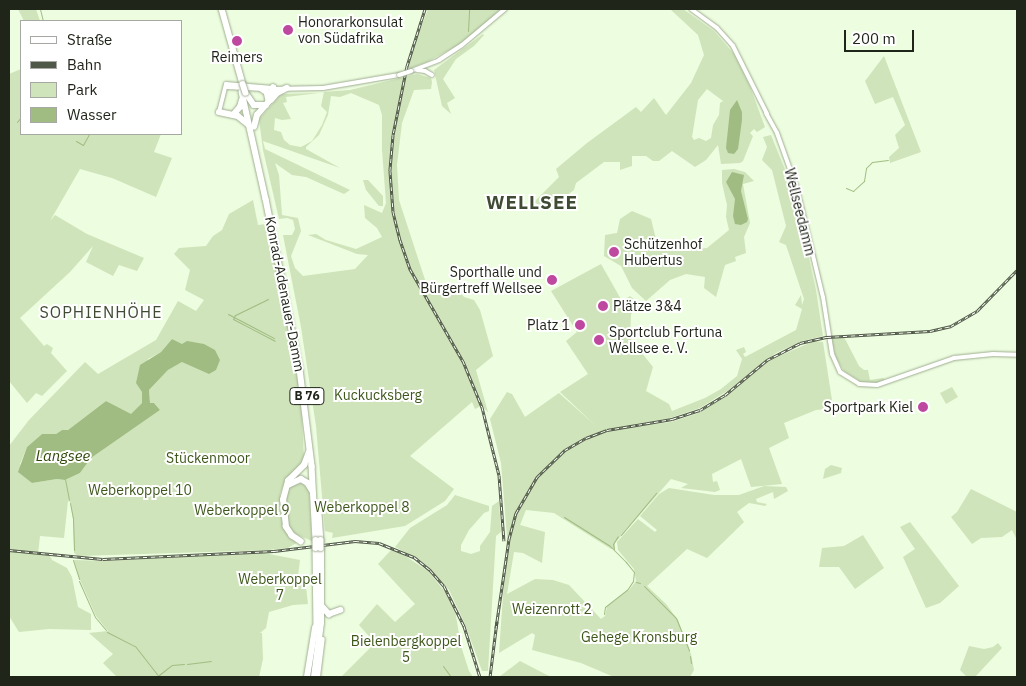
<!DOCTYPE html>
<meta charset="utf-8">
<style>
body{margin:0}
#map{position:relative;width:1026px;height:686px;overflow:hidden;background:#edfddf;font-family:"IBM Plex Sans",sans-serif}
div>[style]{position:absolute}
[style*='--x']{left:calc(var(--x)*1px);top:calc(var(--y)*1px);width:calc(var(--w)*1px);rotate:calc(var(--a)*1deg)}
.green>*{inset:0;background:#cfe4ba}
.water>*{inset:0;background:#a0bc82}
.stream>*{height:1px;margin:-0.5px;padding:0 0.5px;transform-origin:0.5px;border-radius:0.5px;background:#a0bc82}
.roads{filter:drop-shadow(0 0 1px #9fad91) drop-shadow(0 0 1px #9fad91)}
.secondary>*{height:4px;margin:-2px;padding:0 2px;transform-origin:2px;border-radius:2px;background:#fff}
.primary>*{height:4.5px;margin:-2.25px;padding:0 2.25px;transform-origin:2.25px;border-radius:2.25px;background:#fff}
.highway>*{height:5.5px;margin:-2.75px;padding:0 2.75px;transform-origin:2.75px;border-radius:2.75px;background:#fff}
.rail>*{height:3px;margin-top:-1.5px;transform-origin:0;background:repeating-linear-gradient(90deg,#fff 0 4px,#505848 0 8px);box-sizing:border-box;border-block:1px solid #505848}
.bridges{filter:drop-shadow(0 0 1px #9fad91) drop-shadow(0 0 1px #9fad91)}
.secondary-bridge>*{height:4px;margin:-2px;padding:0 2px;transform-origin:2px;border-radius:2px;background:#fff}
.highway-bridge>*{height:5.5px;margin:-2.75px;padding:0 2.75px;transform-origin:2.75px;border-radius:2.75px;background:#fff}
.dots>*{width:14px;height:14px;translate:-50% -50%;box-sizing:border-box;border:2px solid #fff;border-radius:50%}
span{translate:-50% -50%;white-space:nowrap;text-align:center;line-height:1.15;-webkit-text-stroke:4px #fff;paint-order:stroke}
.shield-label span{padding:1px 4px;background:#fff;border:1px solid;border-radius:4px;-webkit-text-stroke-width:0}
.shield-label{font-size:12px;color:#20251a;font-weight:700}
.poi-label{font-size:14px;color:#20251a}
.left{translate:0 -50%;text-align:left}
.right{translate:-100% -50%;text-align:right}
.street-label{font-size:14px;color:#20251a}
.park-label{font-size:14px;color:#3d561a}
.water-label{font-size:15px;color:#304909;font-style:italic}
.quarter-label{font-size:16px;color:#3f4b33;letter-spacing:1px}
.district-label{font-size:19px;color:#3f4b33;font-weight:700;letter-spacing:1px}
.frame{position:absolute;inset:0;border:10px solid #20251a;pointer-events:none}
.legend{position:absolute;left:20px;top:20px;width:162px;height:115px;box-sizing:border-box;background:#fff;border:1px solid #a6a8a3;margin:0;padding:6px 9px;list-style:none;font-size:15px;color:#20251a}
.legend li{display:flex;align-items:center;gap:10px;height:25px}
.legend b{width:25px;border:1px solid #a6a8a3}
.scale{position:absolute;left:844px;top:30px;width:70px;height:22px;box-sizing:border-box;border:2px solid #20251a;border-top:0;padding-left:6px;font-size:15px;line-height:18px;white-space:nowrap;color:#20251a;-webkit-text-stroke:4px #fff;paint-order:stroke}
</style>
<div id="map">
<div class="green">
<div style="clip-path:polygon(18px 9px,36px 9px,40px 21px,24px 21px)"></div>
<div style="clip-path:polygon(428px 9px,502px 9px,462px 43px,427px 62px,408px 69px,414px 45px)"></div>
<div style="clip-path:polygon(evenodd,670px 9px,683px 9px,714px 31px,734px 54px,749px 84px,765px 127px,757px 132px,754px 129px,750px 133px,753px 136px,743px 161px,740px 163px,721px 164px,718px 145px,706px 160px,695px 167px,672px 151px,659px 161px,653px 161px,646px 156px,632px 156px,632px 166px,620px 170px,620px 162px,604px 162px,576px 183px,574px 190px,547px 210px,534px 202px,559px 177px,556px 169px,587px 143px,636px 107px,641px 112px,654px 98px,666px 115px,691px 83px,704px 55px,698px 35px,670px 9px,707px 89px,723px 101px,720px 103px,719px 115px,713px 125px,711px 138px,706px 141px,699px 138px,694px 140px,692px 137px,698px 100px,707px 89px)"></div>
<div style="clip-path:polygon(483px 34px,484px 35px,474px 46px,456px 59px,443px 79px,455px 98px,447px 103px,451px 114px,442px 106px,434px 70px)"></div>
<div style="clip-path:polygon(884px 56px,921px 152px,890px 163px,889px 157px,899px 148px,895px 135px,905px 125px,893px 97px,875px 104px,865px 81px)"></div>
<div style="clip-path:polygon(21px 69px,21px 134px,161px 134px,154px 152px,172px 158px,156px 197px,112px 178px,80px 169px,50px 221px,55px 215px,87px 234px,144px 258px,137px 271px,119px 265px,113px 276px,86px 262px,93px 246px,70px 272px,20px 318px,44px 346px,47px 344px,53px 348px,51px 353px,67px 371px,42px 396px,36px 393px,27px 403px,9px 381px,9px 74px)"></div>
<div style="clip-path:polygon(evenodd,417px 74px,431px 78px,432px 82px,431px 89px,414px 90px,402px 123px,397px 165px,399px 200px,429px 292px,433px 295px,459px 291px,464px 297px,474px 300px,480px 310px,493px 356px,476px 370px,488px 412px,481px 406px,475px 409px,472px 402px,410px 456px,454px 489px,445px 501px,405px 526px,332px 538px,333px 533px,325px 531px,316px 426px,301px 327px,283px 235px,292px 235px,295px 229px,293px 220px,287px 218px,279px 219px,263px 150px,259px 119px,281px 94px,319px 93px,286px 97px,287px 102px,283px 103px,291px 119px,282px 120px,275px 118px,274px 130px,281px 132px,284px 140px,290px 145px,301px 147px,312px 141px,322px 125px,327px 112px,321px 106px,324px 92px,350px 90px,417px 74px,351px 93px,379px 105px,382px 115px,382px 150px,386px 203px,382px 213px,364px 205px,365px 218px,377px 228px,382px 237px,356px 249px,326px 240px,316px 234px,308px 235px,357px 254px,368px 255px,355px 269px,303px 276px,295px 268px,291px 256px,301px 231px,298px 218px,282px 215px,279px 175px,275px 163px,292px 175px,306px 177px,344px 194px,350px 190px,265px 149px,263px 141px,340px 168px,306px 149px,306px 147px,319px 135px,328px 115px,331px 96px,340px 97px,351px 93px)"></div>
<div style="clip-path:polygon(771px 135px,795px 194px,816px 290px,823px 336px,802px 341px,776px 353px,727px 391px,700px 408px,667px 419px,635px 424px,632px 427px,671px 422px,696px 414px,724px 398px,770px 360px,814px 341px,823px 342px,832px 400px,828px 409px,816px 410px,784px 423px,789px 438px,769px 448px,782px 484px,751px 487px,741px 459px,712px 474px,713px 482px,717px 481px,720px 490px,715px 492px,681px 488px,688px 484px,671px 479px,615px 543px,615px 549px,611px 549px,554px 513px,526px 510px,520px 525px,545px 532px,542px 563px,523px 553px,514px 552px,507px 594px,535px 579px,553px 580px,569px 585px,601px 619px,605px 616px,607px 607px,629px 590px,636px 581px,634px 569px,618px 550px,617px 542px,638px 519px,655px 532px,657px 530px,640px 516px,659px 494px,669px 488px,714px 495px,739px 495px,764px 486px,786px 487px,788px 491px,774px 499px,773px 492px,756px 499px,757px 502px,767px 504px,765px 506px,749px 503px,737px 512px,744px 522px,707px 558px,687px 549px,647px 586px,666px 604px,678px 620px,691px 654px,694px 670px,690px 677px,614px 677px,581px 663px,532px 650px,535px 635px,532px 633px,499px 653px,507px 537px,501px 463px,490px 419px,507px 392px,512px 394px,525px 417px,559px 393px,596px 426px,560px 392px,588px 374px,566px 341px,577px 332px,551px 291px,601px 264px,622px 301px,630px 296px,641px 305px,631px 314px,630px 338px,653px 367px,646px 391px,669px 404px,672px 411px,705px 398px,721px 389px,737px 376px,742px 359px,736px 350px,744px 347px,746px 352px,743px 354px,745px 357px,796px 330px,802px 309px,795px 305px,801px 295px,802px 305px,804px 299px,786px 245px,779px 242px,786px 226px,772px 170px,762px 160px,767px 147px,763px 137px)"></div>
<div style="clip-path:polygon(734px 169px,745px 172px,754px 181px,743px 184px,750px 223px,744px 237px,746px 253px,735px 257px,736px 261px,725px 265px,716px 297px,704px 288px,705px 277px,686px 274px,670px 280px,646px 301px,632px 288px,621px 266px,604px 256px,605px 235px,617px 233px,620px 219px,632px 211px,651px 219px,656px 239px,672px 251px,707px 248px,729px 230px,726px 217px,727px 205px,722px 183px,722px 170px)"></div>
<div style="clip-path:polygon(363px 180px,368px 180px,383px 196px,383px 206px,379px 206px,366px 190px)"></div>
<div style="clip-path:polygon(evenodd,253px 200px,258px 225px,266px 224px,285px 307px,301px 400px,304px 459px,284px 483px,280px 494px,280px 508px,282px 521px,290px 538px,298px 542px,288px 548px,268px 550px,78px 556px,74px 553px,73px 519px,70px 502px,68px 501px,64px 538px,40px 536px,38px 554px,50px 556px,52px 560px,67px 568px,72px 577px,78px 607px,91px 614px,91px 630px,49px 629px,19px 632px,9px 616px,9px 446px,29px 420px,85px 362px,98px 374px,156px 340px,178px 301px,196px 311px,204px 300px,185px 290px,190px 270px,174px 254px,179px 248px,206px 246px,213px 236px,222px 230px,229px 214px,253px 200px,172px 339px,182px 345px,182px 362px,168px 370px,149px 390px,150px 404px,154px 403px,160px 410px,91px 458px,80px 473px,65px 480px,57px 479px,32px 483px,20px 464px,27px 447px,42px 434px,56px 434px,62px 430px,68px 430px,106px 401px,131px 415px,142px 403px,148px 359px,161px 352px,172px 339px)"></div>
<div style="clip-path:polygon(844px 337px,859px 366px,864px 370px,868px 370px,870px 380px,883px 378px,886px 381px,876px 384px,861px 382px,844px 371px,836px 358px,831px 338px)"></div>
<div style="clip-path:polygon(952px 387px,958px 397px,946px 404px,940px 393px)"></div>
<div style="clip-path:polygon(831px 465px,842px 468px,841px 473px,823px 479px,825px 469px)"></div>
<div style="clip-path:polygon(297px 483px,303px 484px,309px 491px,312px 541px,293px 533px,287px 522px,287px 493px,290px 486px)"></div>
<div style="clip-path:polygon(971px 489px,1017px 512px,1017px 540px,1012px 530px,1002px 537px,981px 538px,972px 544px,951px 517px,957px 512px)"></div>
<div style="clip-path:polygon(455px 495px,489px 506px,489px 511px,484px 513px,469px 530px,461px 545px,461px 551px,471px 554px,480px 551px,480px 546px,490px 532px,492px 506px,499px 501px,501px 532px,496px 536px,488px 671px,482px 671px,465px 624px,449px 590px,420px 560px,395px 547px,410px 528px,447px 505px)"></div>
<div style="clip-path:polygon(910px 522px,959px 586px,940px 603px,926px 608px,903px 557px,915px 549px,900px 527px)"></div>
<div style="clip-path:polygon(863px 535px,884px 568px,855px 589px,839px 567px,819px 567px,822px 548px,844px 546px)"></div>
<div style="clip-path:polygon(393px 548px,428px 571px,446px 593px,455px 610px,461px 646px,469px 671px,473px 677px,341px 677px,375px 643px,359px 625px,377px 604px,395px 622px,415px 604px,378px 564px)"></div>
<div style="clip-path:polygon(264px 553px,300px 560px,298px 576px,305px 578px,308px 604px,293px 605px,269px 612px,266px 628px,260px 633px,262px 633px,263px 659px,259px 677px,117px 677px,103px 663px,113px 654px,89px 633px,108px 631px,96px 616px,80px 580px,74px 560px,104px 561px)"></div>
<div style="clip-path:polygon(998px 643px,1002px 648px,975px 677px,967px 677px,960px 670px,969px 646px,984px 649px,993px 647px)"></div>
<div style="clip-path:polygon(520px 661px,545px 674px,552px 677px,499px 677px)"></div>
</div>
<div class="water">
<div style="clip-path:polygon(737px 100px,742px 112px,742px 120px,738px 149px,734px 154px,728px 153px,726px 148px,730px 110px)"></div>
<div style="clip-path:polygon(732px 172px,744px 175px,741px 191px,748px 219px,747px 222px,741px 225px,735px 224px,733px 216px,735px 199px,726px 182px)"></div>
<div style="clip-path:polygon(172px 339px,182px 344px,187px 341px,204px 344px,215px 350px,220px 360px,216px 370px,209px 374px,182px 362px,168px 370px,149px 390px,150px 403px,154px 403px,160px 410px,91px 458px,80px 473px,65px 480px,57px 479px,32px 483px,18px 472px,27px 447px,42px 434px,56px 434px,62px 430px,68px 430px,106px 401px,131px 414px,142px 403px,142px 392px,136px 383px,140px 365px,161px 352px)"></div>
</div>
<div class="stream">
<div style="--x:40;--y:9;--w:12;--a:76"></div>
<div style="--x:468;--y:31;--w:22;--a:-87"></div>
<div style="--x:17;--y:122;--w:6;--a:-51"></div>
<div style="--x:76;--y:141;--w:8;--a:30"></div>
<div style="--x:83;--y:145;--w:13;--a:-61"></div>
<div style="--x:846;--y:188;--w:8;--a:23"></div>
<div style="--x:853;--y:191;--w:15;--a:-42"></div>
<div style="--x:864;--y:181;--w:13;--a:-81"></div>
<div style="--x:866;--y:168;--w:8;--a:-45"></div>
<div style="--x:872;--y:162;--w:16;--a:-7"></div>
<div style="--x:268;--y:299;--w:37;--a:154"></div>
<div style="--x:235;--y:315;--w:4;--a:117"></div>
<div style="--x:233;--y:319;--w:47;--a:27.6"></div>
<div style="--x:228;--y:314;--w:52;--a:27.6"></div>
<div style="--x:65;--y:479;--w:21;--a:79"></div>
<div style="--x:70;--y:503;--w:16;--a:79"></div>
<div style="--x:73;--y:519;--w:31;--a:88"></div>
<div style="--x:564;--y:517;--w:54;--a:32.2"></div>
<div style="--x:610;--y:546;--w:23;--a:45"></div>
<div style="--x:621;--y:535;--w:55;--a:-50.2"></div>
<div style="--x:614;--y:549;--w:5;--a:-101"></div>
<div style="--x:613;--y:544;--w:9;--a:-58"></div>
<div style="--x:73;--y:560;--w:20;--a:72"></div>
<div style="--x:79;--y:581;--w:39;--a:66"></div>
<div style="--x:95;--y:617;--w:17;--a:50"></div>
<div style="--x:636;--y:582;--w:4;--a:14"></div>
<div style="--x:644;--y:586;--w:45;--a:45"></div>
<div style="--x:676;--y:618;--w:35;--a:68"></div>
<div style="--x:604;--y:614;--w:7;--a:-82"></div>
<div style="--x:605;--y:607;--w:28;--a:-38"></div>
<div style="--x:627;--y:590;--w:11;--a:-56"></div>
<div style="--x:633;--y:581;--w:9;--a:-84"></div>
<div style="--x:634;--y:572;--w:13;--a:-129"></div>
<div style="--x:107;--y:632;--w:31;--a:27"></div>
<div style="--x:135;--y:646;--w:39;--a:52"></div>
<div style="--x:690;--y:656;--w:7;--a:82"></div>
<div style="--x:187;--y:664;--w:24;--a:-7"></div>
<div style="--x:443;--y:666;--w:14;--a:54"></div>
<div style="--x:159;--y:675;--w:16;--a:-38"></div>
<div style="--x:172;--y:665;--w:12;--a:-5"></div>
</div>
<div class="roads">
<div class="secondary">
<div style="--x:691;--y:9;--w:32;--a:36"></div>
<div style="--x:717;--y:28;--w:24;--a:48"></div>
<div style="--x:733;--y:46;--w:76;--a:63.4"></div>
<div style="--x:417;--y:70;--w:8;--a:7"></div>
<div style="--x:425;--y:71;--w:8;--a:30"></div>
<div style="--x:411;--y:71;--w:30;--a:-21"></div>
<div style="--x:439;--y:60;--w:27;--a:-33"></div>
<div style="--x:462;--y:45;--w:56;--a:-39.9"></div>
<div style="--x:226;--y:87;--w:37;--a:3"></div>
<div style="--x:272;--y:89;--w:51;--a:-1.1"></div>
<div style="--x:323;--y:88;--w:77;--a:-9.7"></div>
<div style="--x:219;--y:112;--w:29;--a:-76"></div>
<div style="--x:226;--y:84;--w:47;--a:4.9"></div>
<div style="--x:766;--y:113;--w:23;--a:61"></div>
<div style="--x:777;--y:133;--w:59;--a:70.3"></div>
<div style="--x:797;--y:189;--w:111;--a:76.5"></div>
<div style="--x:823;--y:297;--w:58;--a:81"></div>
<div style="--x:832;--y:354;--w:20;--a:66"></div>
<div style="--x:840;--y:372;--w:22;--a:32"></div>
<div style="--x:859;--y:384;--w:18;--a:3"></div>
<div style="--x:877;--y:385;--w:82;--a:-19.3"></div>
<div style="--x:954;--y:358;--w:39;--a:-6"></div>
<div style="--x:993;--y:354;--w:24;--a:2"></div>
</div>
<div class="primary">
<div style="--x:317;--y:677;--w:38;--a:-83"></div>
</div>
<div class="highway">
<div style="--x:222;--y:9;--w:78;--a:74.4"></div>
<div style="--x:262;--y:89;--w:6;--a:31"></div>
<div style="--x:267;--y:92;--w:9;--a:77"></div>
<div style="--x:242;--y:92;--w:110;--a:77.4"></div>
<div style="--x:266;--y:199;--w:173;--a:78.7"></div>
<div style="--x:300;--y:369;--w:98;--a:82.9"></div>
<div style="--x:312;--y:466;--w:74;--a:86.9"></div>
<div style="--x:246;--y:93;--w:14;--a:56"></div>
<div style="--x:254;--y:105;--w:12;--a:0"></div>
<div style="--x:271;--y:100;--w:9;--a:-49"></div>
<div style="--x:277;--y:93;--w:11;--a:-27"></div>
<div style="--x:219;--y:112;--w:19;--a:12"></div>
<div style="--x:238;--y:116;--w:13;--a:39"></div>
<div style="--x:233;--y:115;--w:11;--a:-49"></div>
<div style="--x:240;--y:107;--w:7;--a:-74"></div>
<div style="--x:254;--y:127;--w:12;--a:-76"></div>
<div style="--x:257;--y:115;--w:18;--a:-49"></div>
<div style="--x:269;--y:101;--w:14;--a:-73"></div>
<div style="--x:288;--y:485;--w:14;--a:-25"></div>
<div style="--x:301;--y:479;--w:8;--a:30"></div>
<div style="--x:308;--y:483;--w:8;--a:60"></div>
<div style="--x:319;--y:514;--w:26;--a:86"></div>
<div style="--x:301;--y:542;--w:11;--a:-146"></div>
<div style="--x:292;--y:536;--w:11;--a:-124"></div>
<div style="--x:286;--y:527;--w:27;--a:-96"></div>
<div style="--x:283;--y:500;--w:20;--a:-75"></div>
<div style="--x:288;--y:481;--w:23;--a:-45"></div>
<div style="--x:304;--y:465;--w:14;--a:-69"></div>
<div style="--x:316;--y:548;--w:83;--a:89.3"></div>
<div style="--x:322;--y:606;--w:11;--a:49"></div>
<div style="--x:329;--y:614;--w:12;--a:-20"></div>
<div style="--x:307;--y:677;--w:50;--a:-80.7"></div>
<div style="--x:314;--y:677;--w:54;--a:-82.6"></div>
<div style="--x:321;--y:623;--w:75;--a:-90"></div>
</div>
</div>
<div class="rail">
<div style="--x:425;--y:9;--w:60;--a:107.5"></div>
<div style="--x:407;--y:66;--w:70;--a:101.5"></div>
<div style="--x:393;--y:135;--w:36;--a:95"></div>
<div style="--x:390;--y:171;--w:41;--a:85.8"></div>
<div style="--x:393;--y:212;--w:29;--a:76"></div>
<div style="--x:400;--y:240;--w:31;--a:71"></div>
<div style="--x:410;--y:269;--w:106;--a:60.1"></div>
<div style="--x:463;--y:361;--w:50;--a:67.6"></div>
<div style="--x:482;--y:407;--w:70;--a:76"></div>
<div style="--x:499;--y:475;--w:66;--a:85.7"></div>
<div style="--x:9;--y:550;--w:94;--a:5.5"></div>
<div style="--x:103;--y:559;--w:171;--a:-2.7"></div>
<div style="--x:274;--y:551;--w:82;--a:-7"></div>
<div style="--x:355;--y:541;--w:24;--a:5"></div>
<div style="--x:379;--y:543;--w:38;--a:22"></div>
<div style="--x:414;--y:557;--w:21;--a:39"></div>
<div style="--x:430;--y:570;--w:21;--a:49"></div>
<div style="--x:444;--y:586;--w:45;--a:63.4"></div>
<div style="--x:464;--y:626;--w:53;--a:72.6"></div>
<div style="--x:496;--y:628;--w:90;--a:-81.7"></div>
<div style="--x:509;--y:539;--w:27;--a:-75"></div>
<div style="--x:516;--y:513;--w:42;--a:-59.7"></div>
<div style="--x:537;--y:477;--w:39;--a:-44"></div>
<div style="--x:565;--y:450;--w:24;--a:-30"></div>
<div style="--x:586;--y:438;--w:22;--a:-21"></div>
<div style="--x:607;--y:430;--w:66;--a:-9.6"></div>
<div style="--x:672;--y:419;--w:29;--a:-18"></div>
<div style="--x:700;--y:410;--w:29;--a:-31"></div>
<div style="--x:725;--y:395;--w:55;--a:-39.8"></div>
<div style="--x:767;--y:360;--w:37;--a:-27"></div>
<div style="--x:800;--y:343;--w:28;--a:-13"></div>
<div style="--x:827;--y:337;--w:103;--a:-3.3"></div>
<div style="--x:930;--y:331;--w:22;--a:-13"></div>
<div style="--x:951;--y:326;--w:30;--a:-30"></div>
<div style="--x:977;--y:311;--w:57;--a:-45.7"></div>
<div style="--x:490;--y:677;--w:56;--a:-82.9"></div>
</div>
<div class="bridges">
<div class="secondary-bridge">
<div style="--x:399;--y:75;--w:13;--a:-18"></div>
</div>
<div class="highway-bridge">
<div style="--x:243;--y:84;--w:9;--a:72"></div>
<div style="--x:316;--y:540;--w:8;--a:90"></div>
<div style="--x:321;--y:540;--w:8;--a:90"></div>
</div>
</div>
<div class="dots">
<div style="left:288px;top:30px;background:#be489f"></div>
<div style="left:237px;top:41px;background:#be489f"></div>
<div style="left:614px;top:252px;background:#be489f"></div>
<div style="left:552px;top:280px;background:#be489f"></div>
<div style="left:603px;top:306px;background:#be489f"></div>
<div style="left:580px;top:325px;background:#be489f"></div>
<div style="left:599px;top:340px;background:#be489f"></div>
<div style="left:923px;top:407px;background:#be489f"></div>
</div>
<div class="shield-label">
<span style="left:307px;top:396px">B 76</span>
</div>
<div class="poi-label">
<span class="left" style="left:298px;top:30px">Honorarkonsulat<br>von Südafrika</span>
<span style="left:237px;top:57px">Reimers</span>
<span class="left" style="left:624px;top:252px">Schützenhof<br>Hubertus</span>
<span class="right" style="left:542px;top:280px">Sporthalle und<br>Bürgertreff Wellsee</span>
<span class="left" style="left:613px;top:306px">Plätze 3&amp;4</span>
<span class="right" style="left:570px;top:325px">Platz 1</span>
<span class="left" style="left:609px;top:340px">Sportclub Fortuna<br>Wellsee e. V.</span>
<span class="right" style="left:913px;top:407px">Sportpark Kiel</span>
</div>
<div class="street-label">
<span style="left:800px;top:212px;rotate:76deg">Wellseedamm</span>
<span style="left:285px;top:294px;rotate:79deg">Konrad-Adenauer-Damm</span>
</div>
<div class="park-label">
<span style="left:378px;top:395px">Kuckucksberg</span>
<span style="left:208px;top:458px">Stückenmoor</span>
<span style="left:140px;top:490px">Weberkoppel 10</span>
<span style="left:362px;top:507px">Weberkoppel 8</span>
<span style="left:242px;top:510px">Weberkoppel 9</span>
<span style="left:280px;top:587px">Weberkoppel<br>7</span>
<span style="left:552px;top:609px">Weizenrott 2</span>
<span style="left:639px;top:637px">Gehege Kronsburg</span>
<span style="left:406px;top:649px">Bielenbergkoppel<br>5</span>
</div>
<div class="water-label">
<span style="left:63px;top:456px">Langsee</span>
</div>
<div class="quarter-label">
<span style="left:101px;top:312px">SOPHIENHÖHE</span>
</div>
<div class="district-label">
<span style="left:532px;top:203px">WELLSEE</span>
</div>
<div class="frame"></div>
<ul class="legend">
<li><b style="height:6px;background:#fff"></b>Straße</li>
<li><b style="height:6px;background:#505848"></b>Bahn</li>
<li><b style="height:14px;background:#cfe4ba"></b>Park</li>
<li><b style="height:14px;background:#a0bc82"></b>Wasser</li>
</ul>
<div class="scale">200 m</div>
</div>
